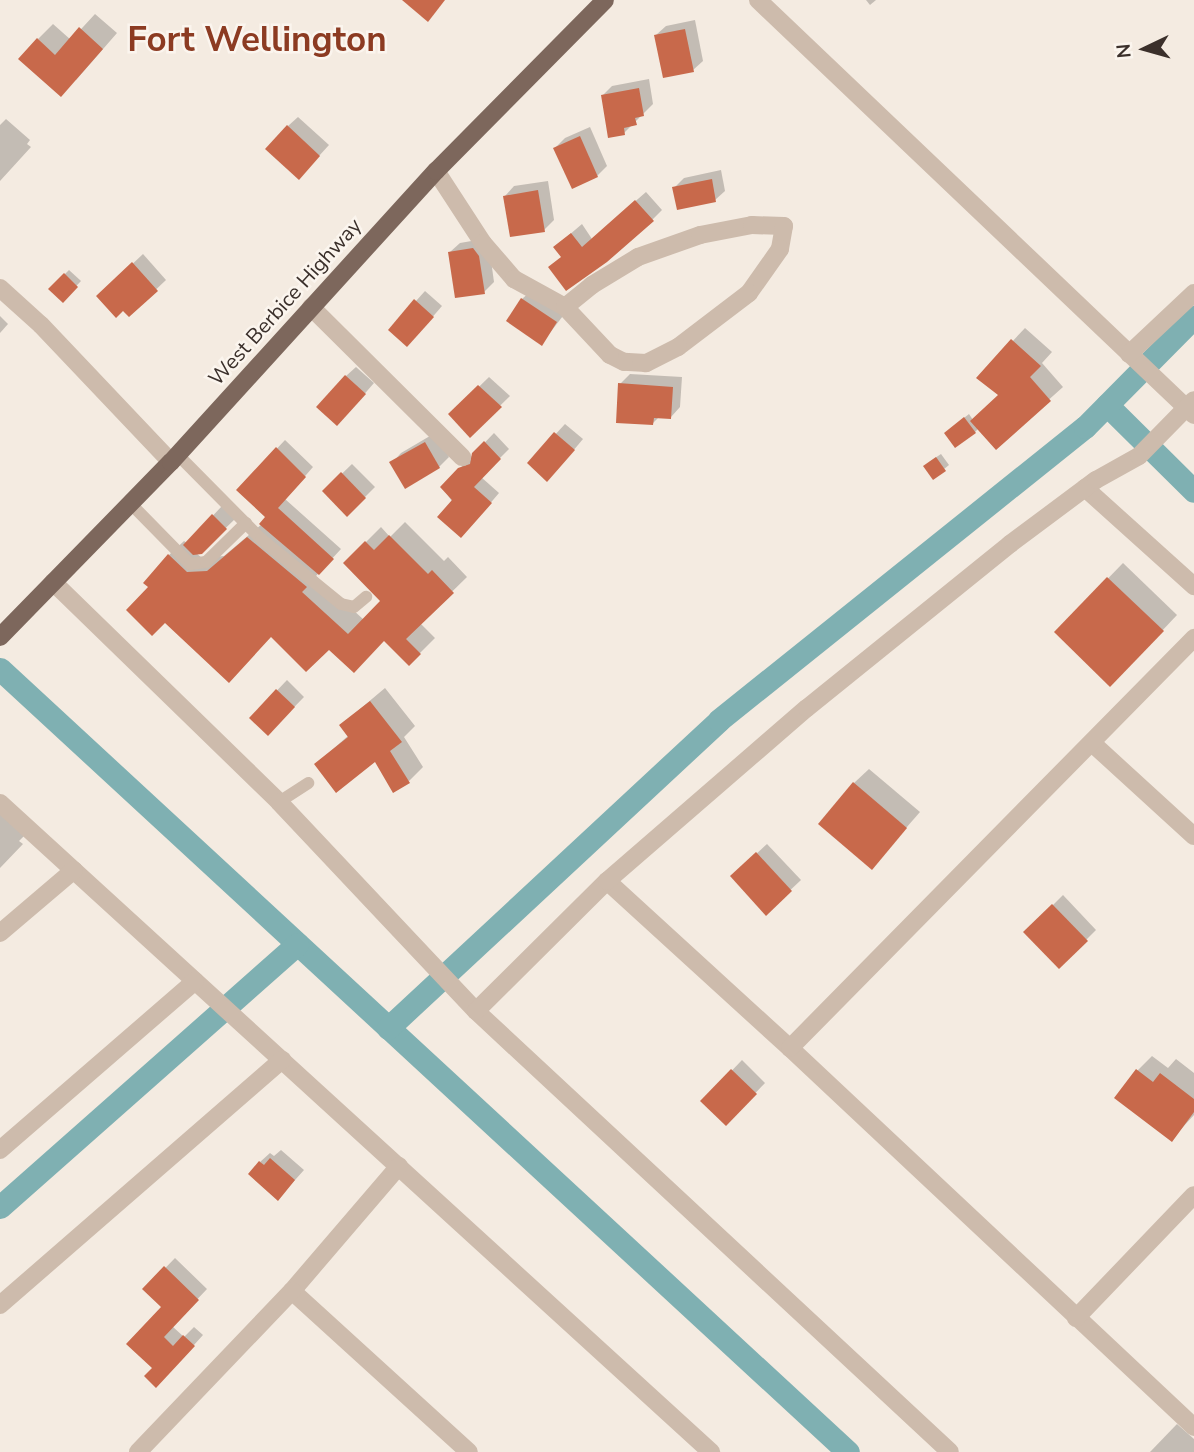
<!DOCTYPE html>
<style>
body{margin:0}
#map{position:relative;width:1194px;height:1452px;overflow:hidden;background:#f4ebe1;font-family:"Nunito Sans",sans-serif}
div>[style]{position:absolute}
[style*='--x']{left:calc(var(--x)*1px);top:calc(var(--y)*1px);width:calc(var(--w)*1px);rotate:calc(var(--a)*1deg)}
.shadow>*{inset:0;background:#0003}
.canal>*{height:23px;margin:-11.5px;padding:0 11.5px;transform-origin:11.5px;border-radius:11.5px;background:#7fb0b2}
.building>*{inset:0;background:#c8694b}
.lane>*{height:12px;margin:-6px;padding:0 6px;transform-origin:6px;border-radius:6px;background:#cdbbac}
.street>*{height:18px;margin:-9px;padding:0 9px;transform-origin:9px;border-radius:9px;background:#cdbbac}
.primary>*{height:18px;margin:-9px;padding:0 9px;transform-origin:9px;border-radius:9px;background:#7d675c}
span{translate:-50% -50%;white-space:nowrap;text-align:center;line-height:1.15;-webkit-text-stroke:5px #fbf5ee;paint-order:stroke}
.street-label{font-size:21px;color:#3b302b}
.town-label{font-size:35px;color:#8c3b22;font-weight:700}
.north{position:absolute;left:1110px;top:14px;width:70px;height:70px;-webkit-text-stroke:5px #fbf5ee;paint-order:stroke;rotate:265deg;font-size:19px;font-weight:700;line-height:28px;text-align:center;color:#3b302b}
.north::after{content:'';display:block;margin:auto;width:24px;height:32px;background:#3b302b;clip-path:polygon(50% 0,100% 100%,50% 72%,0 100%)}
</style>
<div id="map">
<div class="shadow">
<div style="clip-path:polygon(866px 0,876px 0,870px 5px)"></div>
<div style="clip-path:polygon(95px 14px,117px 33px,76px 80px,38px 39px,53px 24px,71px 40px)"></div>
<div style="clip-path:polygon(695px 20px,703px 61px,693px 70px,656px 35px,666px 26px)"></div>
<div style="clip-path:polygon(649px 79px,653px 104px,624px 133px,603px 95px,612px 86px)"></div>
<div style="clip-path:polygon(298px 117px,329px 145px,308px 168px,288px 126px)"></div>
<div style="clip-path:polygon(6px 119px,30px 140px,27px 144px,31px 147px,0 181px,0 125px)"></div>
<div style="clip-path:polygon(590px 127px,607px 166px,597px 176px,555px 148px,565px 138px)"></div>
<div style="clip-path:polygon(721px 170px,725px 191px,715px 200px,674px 188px,684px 178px)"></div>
<div style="clip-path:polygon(548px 181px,554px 220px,544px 230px,505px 196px,514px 186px)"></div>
<div style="clip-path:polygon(646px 192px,662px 210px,652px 220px,562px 256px,555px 247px,582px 224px,592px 239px)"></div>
<div style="clip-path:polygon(483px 239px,489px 246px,494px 282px,484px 292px,450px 252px,460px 243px)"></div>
<div style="clip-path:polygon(143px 254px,166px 280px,129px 315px,108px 287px)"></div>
<div style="clip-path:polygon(69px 270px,81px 281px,63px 300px,50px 289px)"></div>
<div style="clip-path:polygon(532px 290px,566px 312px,542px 343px,522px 299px)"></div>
<div style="clip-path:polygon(425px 291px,442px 306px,417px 335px,416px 301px)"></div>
<div style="clip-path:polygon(0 316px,8px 324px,0 333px)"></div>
<div style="clip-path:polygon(1025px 328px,1052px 352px,1042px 363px,1063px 387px,996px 447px,979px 428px,975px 432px,950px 429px,969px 414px,973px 420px,1000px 394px,979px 377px)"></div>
<div style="clip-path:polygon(356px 367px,374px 383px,347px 414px,346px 376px)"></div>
<div style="clip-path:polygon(630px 374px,682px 377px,680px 407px,671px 417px,660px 416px,653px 423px,620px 384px)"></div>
<div style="clip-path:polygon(489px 377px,510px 396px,470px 435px,451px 414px)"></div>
<div style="clip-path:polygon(565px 424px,583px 439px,557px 470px,529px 463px)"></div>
<div style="clip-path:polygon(435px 433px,449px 457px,439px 467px,406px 487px,392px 463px,401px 453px)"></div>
<div style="clip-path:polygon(494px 433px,509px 449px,481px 477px,499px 493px,470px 527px,442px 487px)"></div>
<div style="clip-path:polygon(285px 440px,313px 467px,285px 499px,341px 549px,316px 576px,364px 620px,383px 601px,345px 563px,381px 527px,390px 537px,405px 522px,444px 561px,448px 557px,467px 577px,420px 623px,435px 638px,409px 664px,384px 639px,329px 648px,272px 635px,150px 587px,169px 555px,184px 541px,187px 543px,222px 506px,236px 518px,201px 552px,196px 553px,202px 558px,224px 556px,262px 524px,268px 517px,238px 490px)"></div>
<div style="clip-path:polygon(941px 454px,949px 465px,933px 478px,929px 462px)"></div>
<div style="clip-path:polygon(352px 464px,375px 487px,347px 515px,324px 491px)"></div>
<div style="clip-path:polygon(1123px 563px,1177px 615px,1125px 670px,1056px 632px)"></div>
<div style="clip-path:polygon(287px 680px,304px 697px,268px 734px,251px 718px)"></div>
<div style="clip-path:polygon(385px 688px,415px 726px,404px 737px,423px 767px,409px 781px,376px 760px,316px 764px,349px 735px,341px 725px)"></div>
<div style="clip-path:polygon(869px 769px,920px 812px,872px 867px,854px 783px)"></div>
<div style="clip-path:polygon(0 813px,24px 836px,19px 841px,23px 844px,0 868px)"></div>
<div style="clip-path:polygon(767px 844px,801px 880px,766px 913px,742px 867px)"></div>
<div style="clip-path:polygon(1063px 895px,1096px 930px,1059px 967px,1026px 932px)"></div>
<div style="clip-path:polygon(1152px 1056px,1168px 1068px,1176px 1059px,1194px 1073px,1194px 1115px,1171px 1140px,1137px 1071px)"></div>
<div style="clip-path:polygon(742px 1060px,765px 1083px,726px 1124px,703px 1101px)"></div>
<div style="clip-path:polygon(281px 1150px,304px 1170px,287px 1189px,260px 1162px,270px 1153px,274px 1156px)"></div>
<div style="clip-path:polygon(175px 1258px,207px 1289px,172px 1326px,184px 1337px,194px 1327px,203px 1335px,166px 1376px,154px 1368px,163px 1307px,145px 1289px)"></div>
<div style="clip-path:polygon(1177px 1424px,1194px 1439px,1194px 1452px,1150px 1452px)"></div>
</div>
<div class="canal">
<div style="--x:1107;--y:405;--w:122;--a:44.7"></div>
<div style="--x:0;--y:669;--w:1154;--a:42.72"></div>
<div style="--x:388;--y:1028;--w:452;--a:-42.9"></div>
<div style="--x:719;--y:720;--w:469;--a:-38.7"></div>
<div style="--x:1085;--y:427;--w:155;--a:-45.3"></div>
<div style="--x:0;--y:1207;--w:397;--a:-41.5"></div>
</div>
<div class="building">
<div style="clip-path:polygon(402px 0,445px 0,428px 22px)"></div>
<div style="clip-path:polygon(79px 27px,103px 49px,61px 97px,18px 59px,37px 38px,55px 55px)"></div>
<div style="clip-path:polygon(685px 29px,694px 72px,663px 78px,654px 35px)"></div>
<div style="clip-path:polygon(639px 88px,644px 116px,635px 118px,637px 125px,624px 128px,625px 135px,608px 138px,601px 95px)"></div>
<div style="clip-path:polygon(287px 125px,320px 156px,299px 180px,265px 149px)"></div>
<div style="clip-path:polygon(580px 136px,598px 177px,572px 189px,553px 148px)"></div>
<div style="clip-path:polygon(712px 179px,716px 202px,677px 210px,672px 187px)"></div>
<div style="clip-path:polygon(538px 190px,545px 232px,510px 237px,503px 196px)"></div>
<div style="clip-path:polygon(635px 200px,654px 221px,607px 262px,566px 291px,548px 267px,561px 257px,553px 247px,571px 233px,582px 247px)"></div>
<div style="clip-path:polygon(473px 248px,479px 256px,485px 294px,455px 298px,448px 252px)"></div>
<div style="clip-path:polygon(132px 262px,158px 291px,129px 317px,123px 311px,116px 318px,96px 296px)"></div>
<div style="clip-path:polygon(64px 273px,78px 287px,63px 303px,48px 289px)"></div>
<div style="clip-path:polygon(521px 298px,557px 322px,542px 346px,506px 321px)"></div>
<div style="clip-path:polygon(414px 299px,434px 317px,407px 347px,388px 330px)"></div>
<div style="clip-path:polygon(1011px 339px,1041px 366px,1030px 377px,1051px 401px,996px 450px,970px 421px,998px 395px,976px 378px)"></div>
<div style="clip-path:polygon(345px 375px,366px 394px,337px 426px,316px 407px)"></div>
<div style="clip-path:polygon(618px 383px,673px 387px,671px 419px,654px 418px,653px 425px,616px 423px)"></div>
<div style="clip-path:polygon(478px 385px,502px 407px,470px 438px,448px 414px)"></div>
<div style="clip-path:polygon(964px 417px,976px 433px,955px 448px,944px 433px)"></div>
<div style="clip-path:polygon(554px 432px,575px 450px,547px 482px,527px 463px)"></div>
<div style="clip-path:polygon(484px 441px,501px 459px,474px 487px,492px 503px,461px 538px,437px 517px,452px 500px,440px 487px,458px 468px,470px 464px,472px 453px)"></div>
<div style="clip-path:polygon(425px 442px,440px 468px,405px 489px,389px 462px)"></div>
<div style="clip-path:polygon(276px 447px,306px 477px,278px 508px,334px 559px,319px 575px,259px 524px,265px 517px,236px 490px)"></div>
<div style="clip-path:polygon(936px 457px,946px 471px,933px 480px,923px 466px)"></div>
<div style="clip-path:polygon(341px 472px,366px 498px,347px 517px,322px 491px)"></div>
<div style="clip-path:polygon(212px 514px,227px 529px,202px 554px,193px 555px,183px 545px)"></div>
<div style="clip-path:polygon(389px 535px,428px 574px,432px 570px,454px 593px,406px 639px,421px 654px,409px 666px,384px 641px,354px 673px,329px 650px,306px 672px,271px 637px,229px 683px,165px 623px,152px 636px,126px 610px,148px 587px,143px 583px,168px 554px,187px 572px,207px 571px,247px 537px,307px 587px,302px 592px,348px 634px,380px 601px,343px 563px,365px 541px,374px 550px)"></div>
<div style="clip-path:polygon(1107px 577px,1164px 631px,1110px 687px,1054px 632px)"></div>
<div style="clip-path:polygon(276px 689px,295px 707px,268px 736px,249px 718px)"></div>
<div style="clip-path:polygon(370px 701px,402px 742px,390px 751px,410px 783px,393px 793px,375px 762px,336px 793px,314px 764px,348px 737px,339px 725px)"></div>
<div style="clip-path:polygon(853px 782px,907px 828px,872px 870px,818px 824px)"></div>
<div style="clip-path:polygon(756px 852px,792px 891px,766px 916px,730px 876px)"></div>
<div style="clip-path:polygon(1052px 904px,1088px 941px,1059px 969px,1023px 932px)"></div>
<div style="clip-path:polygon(731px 1069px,757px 1094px,726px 1126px,700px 1101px)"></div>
<div style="clip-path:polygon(1136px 1069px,1153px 1082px,1160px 1073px,1194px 1099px,1194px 1112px,1172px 1142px,1114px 1098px)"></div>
<div style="clip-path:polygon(270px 1158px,295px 1180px,278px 1201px,248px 1174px,259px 1161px,264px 1165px)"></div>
<div style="clip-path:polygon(164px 1266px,199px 1300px,164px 1337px,173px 1346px,183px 1335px,195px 1346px,156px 1388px,144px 1376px,152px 1368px,126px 1344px,161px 1307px,142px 1289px)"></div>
</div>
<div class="lane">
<div style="--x:178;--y:455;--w:118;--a:45.3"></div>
<div style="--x:261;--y:539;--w:103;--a:39.1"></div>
<div style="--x:341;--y:604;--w:13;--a:13"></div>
<div style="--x:354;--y:607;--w:16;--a:-40"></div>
<div style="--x:130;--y:503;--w:86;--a:45.5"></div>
<div style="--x:190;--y:564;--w:16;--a:-7"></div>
<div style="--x:206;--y:562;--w:56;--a:-44.3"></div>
<div style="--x:279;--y:802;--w:35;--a:-33"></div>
</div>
<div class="street">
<div style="--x:758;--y:0;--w:602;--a:43.59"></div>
<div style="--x:436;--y:171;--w:86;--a:56.9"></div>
<div style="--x:483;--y:243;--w:48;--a:49.3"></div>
<div style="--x:514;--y:279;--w:58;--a:28.8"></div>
<div style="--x:565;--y:307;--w:35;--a:-39"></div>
<div style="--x:592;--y:285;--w:54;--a:-31.3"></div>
<div style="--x:638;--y:257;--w:66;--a:-19.5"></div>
<div style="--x:700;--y:235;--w:53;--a:-10.9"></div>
<div style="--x:752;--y:225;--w:32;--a:2"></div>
<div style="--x:784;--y:226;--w:23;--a:100"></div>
<div style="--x:780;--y:249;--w:54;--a:125.2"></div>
<div style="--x:749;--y:293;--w:89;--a:142.7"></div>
<div style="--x:678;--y:347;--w:36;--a:153"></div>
<div style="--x:646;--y:363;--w:22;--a:-177"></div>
<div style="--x:624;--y:362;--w:16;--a:-153"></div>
<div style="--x:610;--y:355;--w:66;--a:-133.2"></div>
<div style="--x:0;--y:288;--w:55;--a:42.1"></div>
<div style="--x:41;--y:325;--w:189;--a:46.5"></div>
<div style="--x:311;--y:307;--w:213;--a:44.8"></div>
<div style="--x:1129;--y:354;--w:89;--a:-43.2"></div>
<div style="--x:1085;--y:488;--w:147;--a:42"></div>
<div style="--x:53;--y:582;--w:315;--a:44.2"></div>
<div style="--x:279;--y:802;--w:287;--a:46.7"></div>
<div style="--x:476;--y:1011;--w:647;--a:42.93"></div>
<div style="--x:1092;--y:743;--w:138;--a:42.4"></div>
<div style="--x:0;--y:803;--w:963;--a:42.39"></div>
<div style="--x:607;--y:881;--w:248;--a:42.4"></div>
<div style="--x:790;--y:1048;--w:554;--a:43.17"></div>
<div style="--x:0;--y:933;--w:97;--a:-40.4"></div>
<div style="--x:476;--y:1011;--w:185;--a:-44.8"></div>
<div style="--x:607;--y:881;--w:264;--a:-40.9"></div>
<div style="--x:807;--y:708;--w:261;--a:-38.9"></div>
<div style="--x:1010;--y:544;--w:107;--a:-36.7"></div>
<div style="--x:1096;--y:480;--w:49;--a:-29.2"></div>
<div style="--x:1139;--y:456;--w:78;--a:-45.5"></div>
<div style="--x:790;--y:1048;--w:576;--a:-45.42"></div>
<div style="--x:0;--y:1150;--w:258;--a:-40.9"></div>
<div style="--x:399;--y:1166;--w:165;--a:130.6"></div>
<div style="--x:292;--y:1291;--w:239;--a:42.3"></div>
<div style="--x:0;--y:1305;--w:374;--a:-41"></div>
<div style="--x:1076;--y:1318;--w:170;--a:-46.2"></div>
<div style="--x:138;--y:1452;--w:223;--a:-46.3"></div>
</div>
<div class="primary">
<div style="--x:0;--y:637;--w:245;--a:-45.7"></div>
<div style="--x:171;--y:462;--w:394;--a:-47.7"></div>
<div style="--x:436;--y:171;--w:240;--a:-45.3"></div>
</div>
<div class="street-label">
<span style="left:285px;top:302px;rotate:-48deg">West Berbice Highway</span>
</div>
<div class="town-label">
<span style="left:257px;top:40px">Fort Wellington</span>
</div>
<div class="north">N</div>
</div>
